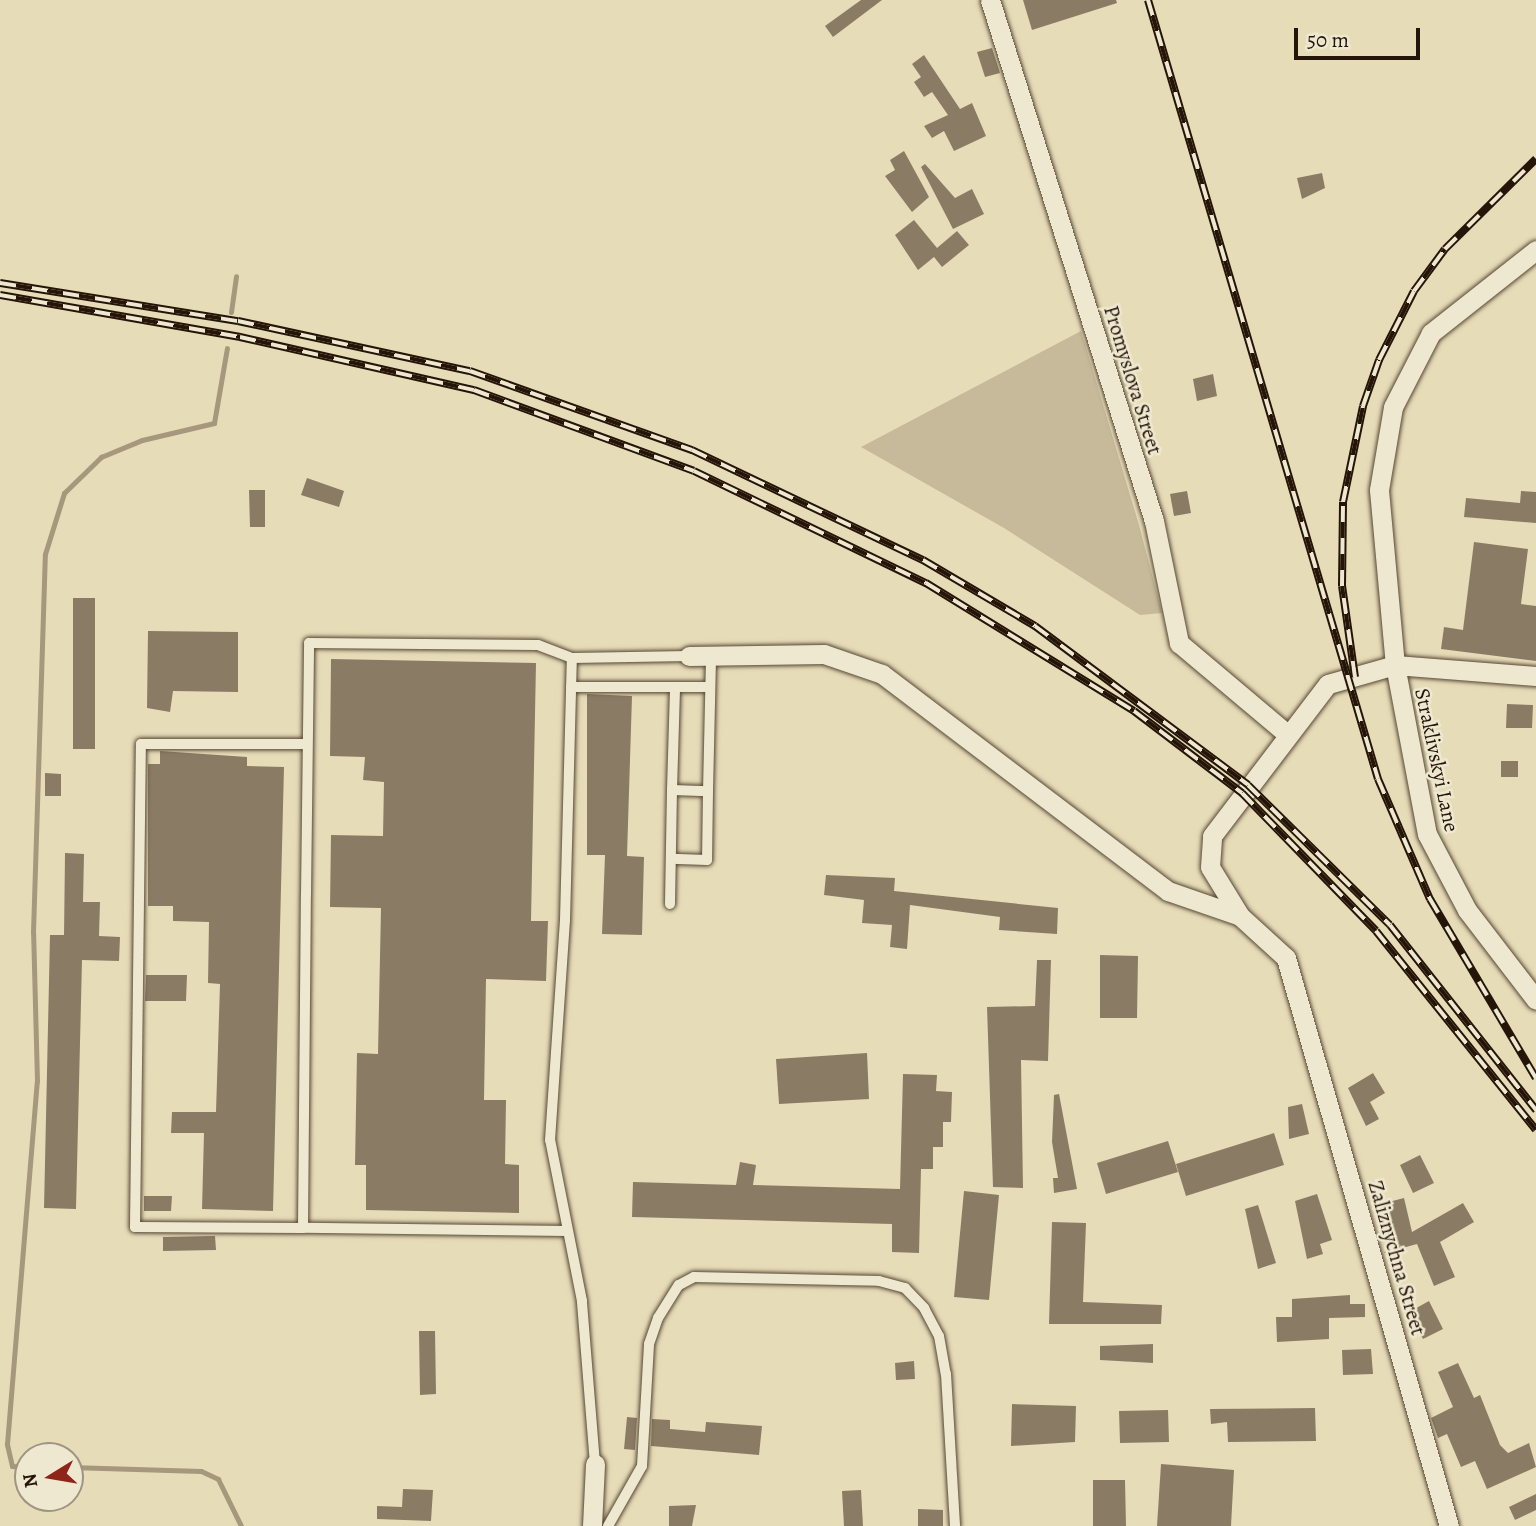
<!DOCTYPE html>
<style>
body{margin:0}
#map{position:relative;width:1536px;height:1526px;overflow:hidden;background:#e7dcb8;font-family:Alegreya,serif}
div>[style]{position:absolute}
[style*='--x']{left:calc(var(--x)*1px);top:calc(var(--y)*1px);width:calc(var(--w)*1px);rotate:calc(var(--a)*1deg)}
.green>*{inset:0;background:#c6ba9a}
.stream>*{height:5px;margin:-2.5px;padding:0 2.5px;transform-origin:2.5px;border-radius:2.5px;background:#a5987c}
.building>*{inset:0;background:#8a7c64}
.roads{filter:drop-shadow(0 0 2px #564734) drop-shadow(0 0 2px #564734)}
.service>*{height:10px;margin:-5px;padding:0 5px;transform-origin:5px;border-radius:5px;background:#efe8d1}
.minor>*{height:19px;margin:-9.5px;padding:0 9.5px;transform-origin:9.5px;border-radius:9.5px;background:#efe8d1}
.rail>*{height:8px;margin-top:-4px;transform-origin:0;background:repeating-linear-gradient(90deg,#efe8d1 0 16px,#251508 0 32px);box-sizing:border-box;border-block:2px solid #251508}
span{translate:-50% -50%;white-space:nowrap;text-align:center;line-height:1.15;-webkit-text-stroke:5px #efe8d1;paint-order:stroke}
.street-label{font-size:21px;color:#251508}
.north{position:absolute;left:14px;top:1442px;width:70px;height:70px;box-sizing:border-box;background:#efe8d1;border:2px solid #9e9481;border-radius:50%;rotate:259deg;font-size:19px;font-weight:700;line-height:28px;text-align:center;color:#251508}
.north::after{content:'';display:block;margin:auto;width:24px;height:32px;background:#8f2418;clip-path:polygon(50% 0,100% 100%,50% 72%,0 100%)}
.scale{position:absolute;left:1294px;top:28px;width:126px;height:32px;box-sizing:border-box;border:4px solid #251508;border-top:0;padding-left:9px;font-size:21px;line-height:24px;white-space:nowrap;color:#251508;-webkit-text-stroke:5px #efe8d1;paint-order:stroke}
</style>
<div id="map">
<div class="green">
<div style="clip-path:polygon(1081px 331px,1139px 525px,1162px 613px,1140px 615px,1004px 528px,861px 447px)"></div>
</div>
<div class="stream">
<div style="--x:231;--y:312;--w:36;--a:-82"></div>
<div style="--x:28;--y:1467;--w:16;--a:-176"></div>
<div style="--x:12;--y:1466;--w:23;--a:-103"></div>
<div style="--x:7;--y:1444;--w:364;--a:-85.3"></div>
<div style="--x:37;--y:1081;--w:149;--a:-91.5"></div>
<div style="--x:33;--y:932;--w:378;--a:-88.2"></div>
<div style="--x:45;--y:554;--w:64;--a:-72.7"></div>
<div style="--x:64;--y:493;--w:52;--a:-44.2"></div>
<div style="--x:101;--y:457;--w:44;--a:-22.5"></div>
<div style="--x:142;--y:440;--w:74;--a:-13.3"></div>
<div style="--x:214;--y:423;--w:76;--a:-80.2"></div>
<div style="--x:70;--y:1467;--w:131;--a:1.7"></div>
<div style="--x:201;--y:1471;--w:19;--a:25"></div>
<div style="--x:218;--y:1479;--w:52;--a:63.9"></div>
</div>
<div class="building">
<div style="clip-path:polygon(861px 0,882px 0,833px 37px,825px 26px)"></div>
<div style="clip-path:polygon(1023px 0,1116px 0,1117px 3px,1032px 30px)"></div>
<div style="clip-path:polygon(992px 48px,1000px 73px,985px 77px,977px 52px)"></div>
<div style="clip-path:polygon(924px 55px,960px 109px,972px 103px,986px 136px,954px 151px,944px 131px,932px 138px,924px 126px,948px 115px,932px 92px,924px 97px,914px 82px,921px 77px,912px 64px)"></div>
<div style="clip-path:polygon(904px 151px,929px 197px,912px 212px,885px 176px,895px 170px,890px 160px)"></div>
<div style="clip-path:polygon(925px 164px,955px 198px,972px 189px,984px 214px,953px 229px,921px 167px)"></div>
<div style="clip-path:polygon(1322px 173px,1325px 188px,1302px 199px,1297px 178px)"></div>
<div style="clip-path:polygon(914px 220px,937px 248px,957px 231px,969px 245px,942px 267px,934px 257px,918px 270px,895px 235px)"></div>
<div style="clip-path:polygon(1213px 374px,1217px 396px,1197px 401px,1193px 379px)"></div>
<div style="clip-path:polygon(307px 478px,344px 491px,339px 507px,301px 495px)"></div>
<div style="clip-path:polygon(249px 490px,265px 490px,265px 527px,250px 527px)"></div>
<div style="clip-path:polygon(1187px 491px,1191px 513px,1174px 516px,1170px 494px)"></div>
<div style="clip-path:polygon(1521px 491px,1536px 492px,1536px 523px,1464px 517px,1466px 498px,1520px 503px)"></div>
<div style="clip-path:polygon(1474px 542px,1528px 549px,1521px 604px,1536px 606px,1536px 661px,1441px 649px,1444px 627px,1463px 630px)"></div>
<div style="clip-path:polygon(73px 598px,95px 598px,95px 749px,73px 749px)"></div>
<div style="clip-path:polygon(148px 631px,238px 632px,238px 692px,173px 691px,170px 712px,147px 708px)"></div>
<div style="clip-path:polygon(331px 659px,536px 663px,531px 921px,548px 921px,546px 981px,486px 979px,484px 1100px,506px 1100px,505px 1164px,519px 1165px,519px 1213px,366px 1210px,366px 1165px,355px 1165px,357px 1053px,378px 1054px,381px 908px,330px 907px,331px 835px,383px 836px,384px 782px,363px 780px,365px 757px,330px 756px)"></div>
<div style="clip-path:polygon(587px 694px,632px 696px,627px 856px,644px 857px,642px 935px,602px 934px,605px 855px,587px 855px)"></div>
<div style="clip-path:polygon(1507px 704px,1533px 705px,1532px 728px,1506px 728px)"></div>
<div style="clip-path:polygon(160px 751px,247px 757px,247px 766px,284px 767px,273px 1211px,202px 1209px,204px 1133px,171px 1133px,172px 1112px,216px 1112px,220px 984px,208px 983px,209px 922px,173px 921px,173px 906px,148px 906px,148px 764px,160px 764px)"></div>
<div style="clip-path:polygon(1501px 761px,1518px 761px,1518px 777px,1501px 777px)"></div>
<div style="clip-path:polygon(45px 773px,61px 774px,61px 796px,45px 796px)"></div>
<div style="clip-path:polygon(65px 853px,84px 854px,83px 902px,100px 902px,99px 936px,120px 937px,119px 961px,82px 960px,76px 1209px,44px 1208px,50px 935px,64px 935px)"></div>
<div style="clip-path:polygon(826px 875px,895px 878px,894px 891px,1058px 908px,1057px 934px,999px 930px,1000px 917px,910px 905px,907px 949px,890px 947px,892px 925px,862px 923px,864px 900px,824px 895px)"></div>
<div style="clip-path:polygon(1100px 955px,1138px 956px,1137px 1018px,1100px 1018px)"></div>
<div style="clip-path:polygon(1037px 960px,1051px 960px,1048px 1061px,1021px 1060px,1023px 1188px,993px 1187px,987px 1007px,1035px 1006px)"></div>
<div style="clip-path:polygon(146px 975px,187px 975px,186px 1001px,145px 1001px)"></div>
<div style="clip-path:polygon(867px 1053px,869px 1099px,779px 1104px,776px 1059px)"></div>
<div style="clip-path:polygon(1373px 1073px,1385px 1093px,1370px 1102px,1379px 1119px,1366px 1126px,1348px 1088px)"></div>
<div style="clip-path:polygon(903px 1074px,937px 1075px,936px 1091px,952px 1092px,951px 1122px,943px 1122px,943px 1147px,933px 1147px,933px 1169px,921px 1169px,919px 1253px,892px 1252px,892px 1224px,632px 1217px,633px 1182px,736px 1185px,740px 1162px,756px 1165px,753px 1185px,900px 1189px)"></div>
<div style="clip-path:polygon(1059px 1094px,1077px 1189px,1054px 1193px,1053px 1178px,1058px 1178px,1052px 1142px,1054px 1095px)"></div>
<div style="clip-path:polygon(1302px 1104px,1309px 1134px,1289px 1139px,1288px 1107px)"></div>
<div style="clip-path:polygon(1274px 1133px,1284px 1165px,1186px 1196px,1176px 1164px)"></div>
<div style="clip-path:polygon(1168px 1141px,1178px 1172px,1106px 1194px,1097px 1163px)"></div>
<div style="clip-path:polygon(1420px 1155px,1434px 1183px,1413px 1193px,1400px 1165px)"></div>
<div style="clip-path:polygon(964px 1191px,999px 1195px,989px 1300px,954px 1297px)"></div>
<div style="clip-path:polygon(1317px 1194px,1332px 1240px,1320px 1244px,1323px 1254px,1307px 1259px,1295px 1201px)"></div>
<div style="clip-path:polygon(144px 1196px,172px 1196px,171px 1211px,144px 1211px)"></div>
<div style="clip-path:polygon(1404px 1198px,1412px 1232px,1463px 1203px,1474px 1222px,1440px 1242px,1455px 1277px,1434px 1286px,1417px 1244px,1384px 1253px,1392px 1243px,1377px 1205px)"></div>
<div style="clip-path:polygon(1258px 1205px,1276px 1263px,1258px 1269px,1245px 1209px)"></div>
<div style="clip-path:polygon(1052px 1222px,1086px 1223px,1083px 1302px,1162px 1305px,1161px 1324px,1049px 1324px)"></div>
<div style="clip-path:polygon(215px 1236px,216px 1250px,163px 1251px,163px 1237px)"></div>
<div style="clip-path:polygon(1350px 1295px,1350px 1304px,1365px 1304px,1365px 1317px,1329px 1318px,1329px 1339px,1277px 1342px,1276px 1317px,1292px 1317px,1292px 1299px)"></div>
<div style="clip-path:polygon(1429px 1301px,1443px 1329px,1423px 1339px,1409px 1312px)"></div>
<div style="clip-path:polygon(419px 1331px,435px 1331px,436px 1394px,420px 1395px)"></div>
<div style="clip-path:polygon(1153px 1344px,1153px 1363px,1100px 1360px,1100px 1346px)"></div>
<div style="clip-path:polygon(1371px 1349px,1373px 1374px,1343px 1375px,1342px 1350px)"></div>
<div style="clip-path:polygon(914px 1361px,915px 1379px,896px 1380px,895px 1363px)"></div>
<div style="clip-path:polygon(1458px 1363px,1474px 1398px,1480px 1395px,1500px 1445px,1508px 1453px,1529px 1443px,1536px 1467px,1487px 1489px,1475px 1461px,1461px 1467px,1447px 1434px,1438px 1438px,1431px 1418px,1453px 1407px,1438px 1372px)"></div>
<div style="clip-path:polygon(1012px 1404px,1076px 1406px,1075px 1442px,1011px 1446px)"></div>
<div style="clip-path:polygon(1315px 1408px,1316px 1441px,1228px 1442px,1227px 1422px,1211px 1424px,1210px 1409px)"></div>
<div style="clip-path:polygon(1168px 1410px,1169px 1442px,1120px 1443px,1119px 1411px)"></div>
<div style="clip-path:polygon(627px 1417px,637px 1418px,635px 1450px,624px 1449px)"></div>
<div style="clip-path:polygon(652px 1419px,670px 1420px,670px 1429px,705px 1432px,706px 1422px,762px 1426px,759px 1455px,651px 1446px)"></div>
<div style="clip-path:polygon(1161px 1464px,1234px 1470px,1231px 1526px,1157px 1526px)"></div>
<div style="clip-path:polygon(1093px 1480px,1125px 1480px,1126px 1526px,1093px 1526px)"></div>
<div style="clip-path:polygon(403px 1489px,433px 1490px,431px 1521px,377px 1519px,377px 1506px,402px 1507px)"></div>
<div style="clip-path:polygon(861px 1490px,863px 1526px,844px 1526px,842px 1491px)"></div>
<div style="clip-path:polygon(1536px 1494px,1536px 1510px,1515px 1520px,1509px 1507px)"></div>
<div style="clip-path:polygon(696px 1505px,692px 1526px,669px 1526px,669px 1506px)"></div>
<div style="clip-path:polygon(918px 1509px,943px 1510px,943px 1526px,918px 1526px)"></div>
</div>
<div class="roads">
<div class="service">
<div style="--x:571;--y:687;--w:104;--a:0"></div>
<div style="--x:672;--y:790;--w:103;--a:-88.3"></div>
<div style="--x:675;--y:687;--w:35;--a:0"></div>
<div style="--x:708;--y:791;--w:136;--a:-88.7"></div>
<div style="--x:670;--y:904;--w:114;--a:-89"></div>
<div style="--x:672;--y:790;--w:36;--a:2"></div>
<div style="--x:708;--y:791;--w:69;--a:90.8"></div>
<div style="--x:707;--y:860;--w:36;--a:-178"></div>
<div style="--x:303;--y:1228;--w:168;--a:-179.7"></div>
<div style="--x:135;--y:1227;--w:483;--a:-89.3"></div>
<div style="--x:141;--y:744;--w:166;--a:0"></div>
<div style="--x:567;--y:1231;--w:264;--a:-179.3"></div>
<div style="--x:303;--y:1228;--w:333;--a:-89.5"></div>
<div style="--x:306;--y:895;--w:252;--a:-89.3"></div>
<div style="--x:309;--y:643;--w:229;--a:0.5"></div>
<div style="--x:538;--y:645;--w:36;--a:21"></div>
<div style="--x:595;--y:1464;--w:164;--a:-94.6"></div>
<div style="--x:582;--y:1301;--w:164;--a:-101.2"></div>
<div style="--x:550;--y:1140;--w:221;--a:-86.1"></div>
<div style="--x:565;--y:920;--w:262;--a:-88.5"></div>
<div style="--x:572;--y:658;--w:117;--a:-1"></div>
<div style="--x:608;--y:1526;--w:69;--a:-60.5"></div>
<div style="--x:642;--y:1466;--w:122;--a:-86.7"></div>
<div style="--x:649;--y:1344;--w:28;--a:-71"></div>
<div style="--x:658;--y:1318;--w:39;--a:-58"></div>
<div style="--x:679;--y:1285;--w:17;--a:-28"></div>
<div style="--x:694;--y:1277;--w:185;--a:1.2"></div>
<div style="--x:879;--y:1281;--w:27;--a:15"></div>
<div style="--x:905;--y:1288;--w:28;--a:46"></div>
<div style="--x:924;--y:1308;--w:32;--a:62"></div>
<div style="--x:939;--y:1336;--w:39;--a:80"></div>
<div style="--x:946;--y:1374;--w:152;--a:86.6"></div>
</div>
<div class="minor">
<div style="--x:990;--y:0;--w:546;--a:72.53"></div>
<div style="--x:1154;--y:521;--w:125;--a:78.4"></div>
<div style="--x:1179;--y:643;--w:140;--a:40.1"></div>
<div style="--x:1536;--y:250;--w:134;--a:141.7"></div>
<div style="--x:1431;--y:333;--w:83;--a:117.2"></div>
<div style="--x:1393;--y:407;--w:84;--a:99.6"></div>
<div style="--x:1379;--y:490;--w:176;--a:84.8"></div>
<div style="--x:1395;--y:665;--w:172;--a:79.3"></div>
<div style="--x:1427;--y:834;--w:86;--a:62.2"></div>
<div style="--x:1467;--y:910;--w:113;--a:52.5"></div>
<div style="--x:689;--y:656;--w:135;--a:-0.8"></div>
<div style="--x:824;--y:654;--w:61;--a:19"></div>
<div style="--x:882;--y:674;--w:359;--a:37.2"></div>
<div style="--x:1168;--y:891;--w:76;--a:19.1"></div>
<div style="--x:1240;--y:916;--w:62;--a:42.4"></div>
<div style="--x:1286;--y:958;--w:591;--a:73.99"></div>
<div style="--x:1240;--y:916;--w:57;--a:-121.5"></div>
<div style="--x:1210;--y:867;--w:31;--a:-86"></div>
<div style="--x:1212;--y:836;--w:191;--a:-52.7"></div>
<div style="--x:1328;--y:684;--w:70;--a:-15.8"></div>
<div style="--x:1395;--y:665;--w:141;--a:4.5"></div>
<div style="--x:592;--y:1526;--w:62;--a:-87.2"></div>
</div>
</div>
<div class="rail">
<div style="--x:1148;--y:0;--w:812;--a:73.55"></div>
<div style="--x:1378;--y:779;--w:131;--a:66.6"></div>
<div style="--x:1430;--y:899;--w:208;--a:59.4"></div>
<div style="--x:0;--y:283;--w:241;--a:9.1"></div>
<div style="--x:238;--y:321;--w:237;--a:12.2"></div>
<div style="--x:470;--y:371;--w:236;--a:19.6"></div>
<div style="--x:692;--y:450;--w:256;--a:25.5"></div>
<div style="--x:923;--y:560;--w:130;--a:30.5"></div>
<div style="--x:1035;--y:626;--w:266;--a:36.7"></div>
<div style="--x:1248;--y:785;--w:199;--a:44.6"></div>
<div style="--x:1390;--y:925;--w:236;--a:51.7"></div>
<div style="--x:0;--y:295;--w:244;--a:9.9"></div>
<div style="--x:240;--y:337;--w:240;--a:12.8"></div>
<div style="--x:474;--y:390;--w:234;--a:20.2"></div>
<div style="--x:694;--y:471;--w:258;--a:25.8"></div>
<div style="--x:926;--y:583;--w:244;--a:31.6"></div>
<div style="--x:1134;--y:711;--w:136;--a:37.2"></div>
<div style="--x:1242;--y:793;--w:192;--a:45.8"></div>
<div style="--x:1376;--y:931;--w:255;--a:51.2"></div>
<div style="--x:1355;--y:677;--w:92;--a:-98.1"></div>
<div style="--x:1342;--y:586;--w:84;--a:-89.3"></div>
<div style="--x:1343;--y:502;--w:98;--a:-78.2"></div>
<div style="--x:1363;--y:406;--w:49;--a:-70.8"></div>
<div style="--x:1379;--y:360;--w:77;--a:-63.1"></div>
<div style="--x:1414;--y:291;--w:52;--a:-53.6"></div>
<div style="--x:1445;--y:249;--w:128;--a:-44.7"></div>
</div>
<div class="street-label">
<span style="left:1133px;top:380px;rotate:73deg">Promyslova Street</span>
<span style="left:1437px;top:760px;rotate:78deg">Straklivskyi Lane</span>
<span style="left:1397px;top:1258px;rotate:74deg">Zaliznychna Street</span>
</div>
<div class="north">N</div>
<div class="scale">50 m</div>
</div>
